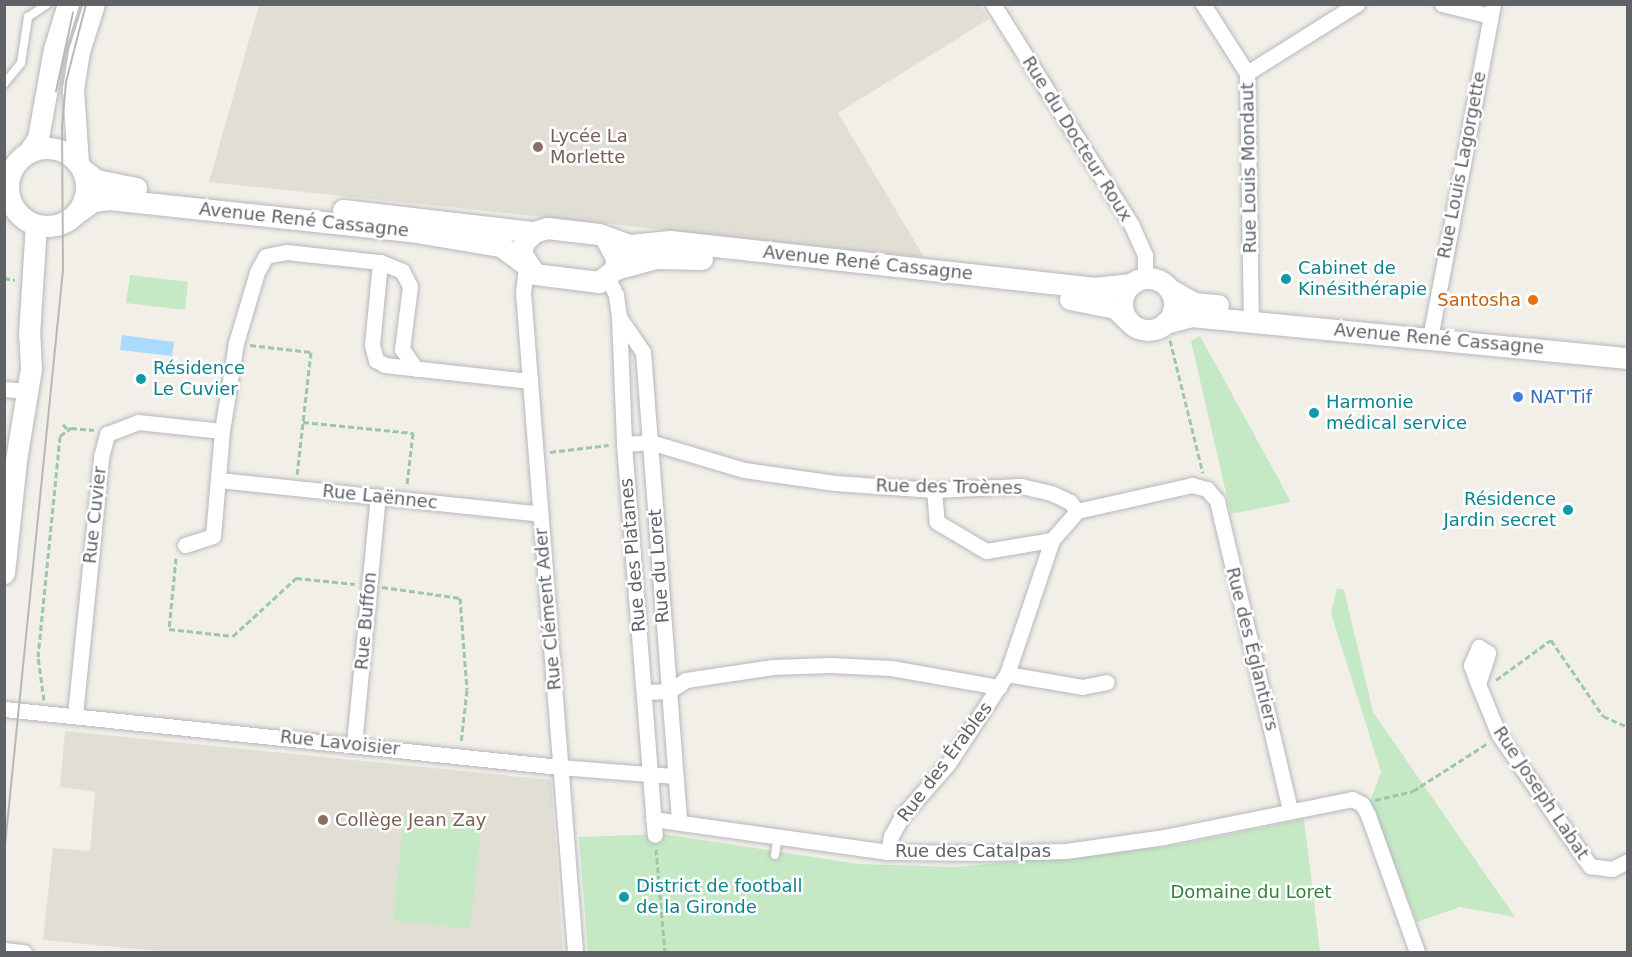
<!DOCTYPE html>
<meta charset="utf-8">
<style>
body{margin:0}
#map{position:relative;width:1632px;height:957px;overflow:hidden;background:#f1efe8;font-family:"DejaVu Sans",sans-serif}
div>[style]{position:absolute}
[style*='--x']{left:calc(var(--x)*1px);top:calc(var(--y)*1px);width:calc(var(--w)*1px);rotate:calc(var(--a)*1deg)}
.education>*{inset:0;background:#e1ded6}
.green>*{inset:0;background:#c5e8c5}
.water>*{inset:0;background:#aadaff}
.path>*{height:3px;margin-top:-1.5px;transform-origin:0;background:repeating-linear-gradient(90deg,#9cc7a9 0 6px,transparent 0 9px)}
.roads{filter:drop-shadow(0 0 2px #b5b8bc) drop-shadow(0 0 2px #b5b8bc)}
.lane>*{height:8px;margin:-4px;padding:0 4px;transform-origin:4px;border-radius:4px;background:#fff}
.street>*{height:15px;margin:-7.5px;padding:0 7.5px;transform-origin:7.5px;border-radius:7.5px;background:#fff}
.secondary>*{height:21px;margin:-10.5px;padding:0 10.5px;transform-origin:10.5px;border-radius:10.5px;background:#fff}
.secondary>.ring{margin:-10.5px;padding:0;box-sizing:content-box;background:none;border:21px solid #fff;border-radius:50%}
.tram>*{height:1.5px;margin:-0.75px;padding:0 0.75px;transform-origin:0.75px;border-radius:0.75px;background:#b6b7b8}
.dots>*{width:16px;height:16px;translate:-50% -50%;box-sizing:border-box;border:3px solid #fff;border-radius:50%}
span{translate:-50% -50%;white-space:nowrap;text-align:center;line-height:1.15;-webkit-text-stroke:5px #fff;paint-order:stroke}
.education-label{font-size:18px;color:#785e54}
.left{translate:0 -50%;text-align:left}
.street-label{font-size:18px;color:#5f6368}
.culture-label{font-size:18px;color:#0d838f}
.right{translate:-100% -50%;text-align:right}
.food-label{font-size:18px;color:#c56008}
.shop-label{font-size:18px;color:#366cbe}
.park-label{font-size:18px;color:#348238}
.frame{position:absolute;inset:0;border:6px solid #5f6368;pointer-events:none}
</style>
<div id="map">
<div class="education">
<div style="clip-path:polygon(979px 4px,989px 19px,838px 113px,924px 257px,209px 182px,259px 5px)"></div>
<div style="clip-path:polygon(65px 731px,551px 780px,563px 952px,167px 952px,43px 940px,53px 848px,90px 851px,95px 792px,60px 787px)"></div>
</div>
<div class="green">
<div style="clip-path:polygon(130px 275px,188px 282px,185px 310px,126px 303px)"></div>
<div style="clip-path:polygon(1200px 336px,1221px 374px,1291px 502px,1231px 514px,1191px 341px)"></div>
<div style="clip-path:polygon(1337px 588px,1344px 590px,1373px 712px,1515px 917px,1460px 907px,1417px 922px,1370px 801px,1381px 772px,1331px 613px)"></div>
<div style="clip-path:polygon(404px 816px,482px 823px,470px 929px,393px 920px)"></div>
<div style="clip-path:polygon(1304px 819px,1320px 952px,588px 952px,579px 837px,663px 834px,858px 864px,956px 867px,1171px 846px)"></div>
</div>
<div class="water">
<div style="clip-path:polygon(122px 335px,174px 342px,172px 356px,120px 350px)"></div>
</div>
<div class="path">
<div style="--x:4;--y:278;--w:11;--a:10"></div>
<div style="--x:1170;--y:340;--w:137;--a:76.1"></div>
<div style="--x:250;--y:345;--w:61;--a:6.5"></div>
<div style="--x:311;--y:352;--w:123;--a:96.5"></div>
<div style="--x:303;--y:422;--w:111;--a:5.7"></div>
<div style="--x:413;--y:433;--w:52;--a:96.6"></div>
<div style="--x:63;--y:424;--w:8;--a:50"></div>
<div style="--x:550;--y:452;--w:59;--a:-6.8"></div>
<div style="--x:176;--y:558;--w:71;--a:95.6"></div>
<div style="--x:169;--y:629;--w:64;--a:6.2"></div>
<div style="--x:233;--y:636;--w:86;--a:-42.6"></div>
<div style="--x:296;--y:578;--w:59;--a:5.8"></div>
<div style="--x:382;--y:587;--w:79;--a:8"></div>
<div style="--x:460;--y:598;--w:92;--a:85.6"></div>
<div style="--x:467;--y:690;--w:53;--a:96.5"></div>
<div style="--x:1496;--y:680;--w:68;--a:-36"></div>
<div style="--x:1551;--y:640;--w:92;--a:55.6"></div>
<div style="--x:1603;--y:716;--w:27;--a:24"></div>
<div style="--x:44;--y:700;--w:43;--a:-97.9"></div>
<div style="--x:38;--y:657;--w:222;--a:-84.3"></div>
<div style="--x:60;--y:436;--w:14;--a:-36"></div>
<div style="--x:71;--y:428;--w:23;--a:5"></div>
<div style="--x:1375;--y:800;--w:39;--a:-13"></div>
<div style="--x:1413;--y:791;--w:89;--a:-32.6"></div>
<div style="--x:656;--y:849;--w:103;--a:85"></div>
</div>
<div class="roads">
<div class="lane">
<div style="--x:4;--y:84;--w:27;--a:-51"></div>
<div style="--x:21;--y:63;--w:47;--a:-81.3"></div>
<div style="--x:28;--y:17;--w:23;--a:-34"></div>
<div style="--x:775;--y:855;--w:19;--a:-81"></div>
</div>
<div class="street">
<div style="--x:993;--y:4;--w:262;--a:57.9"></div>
<div style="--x:1132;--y:226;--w:32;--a:66"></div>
<div style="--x:1145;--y:255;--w:23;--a:90"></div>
<div style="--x:1203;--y:4;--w:82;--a:57.5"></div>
<div style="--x:1247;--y:73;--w:248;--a:89.1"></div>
<div style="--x:1442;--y:4;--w:50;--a:13.8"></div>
<div style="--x:1247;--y:73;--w:130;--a:-32.1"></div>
<div style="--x:380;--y:262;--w:83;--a:95.5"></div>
<div style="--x:372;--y:345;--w:16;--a:75"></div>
<div style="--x:376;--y:360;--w:10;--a:29"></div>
<div style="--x:385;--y:365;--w:146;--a:6.3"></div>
<div style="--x:526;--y:265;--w:27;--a:96"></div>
<div style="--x:523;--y:292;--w:89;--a:85.5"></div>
<div style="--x:530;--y:381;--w:573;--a:85.49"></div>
<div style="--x:607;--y:277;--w:20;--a:63"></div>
<div style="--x:616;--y:295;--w:22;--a:82"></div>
<div style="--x:619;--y:317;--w:127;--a:87.7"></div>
<div style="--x:624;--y:444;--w:392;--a:85.5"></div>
<div style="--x:619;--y:317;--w:42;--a:55.6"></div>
<div style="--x:643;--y:352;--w:471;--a:85.6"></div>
<div style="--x:1430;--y:338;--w:340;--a:-79.3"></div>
<div style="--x:4;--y:389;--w:12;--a:5"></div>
<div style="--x:624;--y:444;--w:26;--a:-4"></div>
<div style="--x:650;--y:442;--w:98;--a:16.6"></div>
<div style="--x:744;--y:470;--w:92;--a:8.1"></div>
<div style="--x:835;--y:483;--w:99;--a:4"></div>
<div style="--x:934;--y:490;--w:87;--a:-2.6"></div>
<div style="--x:1021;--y:486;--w:31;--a:13"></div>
<div style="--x:1051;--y:493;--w:21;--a:25"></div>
<div style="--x:1070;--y:502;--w:11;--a:52"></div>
<div style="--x:1077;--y:511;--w:118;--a:-12.7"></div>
<div style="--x:1192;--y:485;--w:16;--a:15"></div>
<div style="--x:1207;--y:489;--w:16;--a:50"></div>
<div style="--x:1217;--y:501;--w:318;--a:76.7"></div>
<div style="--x:219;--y:480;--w:323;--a:6"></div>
<div style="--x:934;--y:490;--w:32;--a:85"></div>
<div style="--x:937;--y:522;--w:57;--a:30.6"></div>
<div style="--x:986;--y:551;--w:67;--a:-9.5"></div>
<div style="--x:185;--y:545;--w:29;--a:-18"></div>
<div style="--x:213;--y:536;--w:105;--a:-85.1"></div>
<div style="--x:222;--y:431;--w:89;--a:-81"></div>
<div style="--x:236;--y:343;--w:74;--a:-73.5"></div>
<div style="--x:257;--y:272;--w:18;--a:-61"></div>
<div style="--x:266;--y:256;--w:20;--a:-11"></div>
<div style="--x:286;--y:252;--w:95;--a:6.1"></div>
<div style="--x:380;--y:262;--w:24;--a:22"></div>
<div style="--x:402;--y:271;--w:17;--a:62"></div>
<div style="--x:410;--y:286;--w:64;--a:97.2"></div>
<div style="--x:402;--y:349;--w:24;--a:55"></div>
<div style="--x:1007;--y:674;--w:76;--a:9.8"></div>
<div style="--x:1082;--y:687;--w:25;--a:-11"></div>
<div style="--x:1478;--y:684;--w:33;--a:-72"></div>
<div style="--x:1488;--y:653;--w:11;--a:-146"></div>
<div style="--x:1479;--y:647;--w:20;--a:114"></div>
<div style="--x:1471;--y:665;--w:20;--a:70"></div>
<div style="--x:1478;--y:684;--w:55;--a:67.6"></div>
<div style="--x:1499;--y:735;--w:160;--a:55.2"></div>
<div style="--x:1590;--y:866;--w:22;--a:8"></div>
<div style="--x:1612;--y:869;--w:18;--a:-27"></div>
<div style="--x:644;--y:692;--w:25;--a:-2"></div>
<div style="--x:669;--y:691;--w:20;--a:-33"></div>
<div style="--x:686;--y:680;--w:88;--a:-8.5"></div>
<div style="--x:773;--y:667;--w:57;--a:-2"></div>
<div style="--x:830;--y:665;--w:61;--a:2.8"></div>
<div style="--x:891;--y:668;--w:110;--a:10"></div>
<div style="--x:4;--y:709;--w:559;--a:5.96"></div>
<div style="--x:560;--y:767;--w:115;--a:4.5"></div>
<div style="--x:75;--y:715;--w:259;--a:-84.2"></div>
<div style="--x:101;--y:457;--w:24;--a:-75"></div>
<div style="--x:107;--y:434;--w:33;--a:-21"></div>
<div style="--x:138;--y:422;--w:84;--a:6.1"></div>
<div style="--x:354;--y:744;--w:248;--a:-84.5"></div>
<div style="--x:653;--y:819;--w:237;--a:8"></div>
<div style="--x:888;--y:852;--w:94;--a:0.6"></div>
<div style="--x:982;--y:853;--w:84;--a:-1.4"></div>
<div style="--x:1066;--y:851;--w:99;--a:-8.1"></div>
<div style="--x:1164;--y:837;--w:192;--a:-11.4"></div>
<div style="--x:1352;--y:799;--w:11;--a:27"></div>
<div style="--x:1362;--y:804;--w:13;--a:61"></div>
<div style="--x:1368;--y:815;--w:145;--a:70.3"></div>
<div style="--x:888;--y:852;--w:16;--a:-79"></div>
<div style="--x:891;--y:836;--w:23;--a:-61"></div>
<div style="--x:902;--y:816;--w:69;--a:-48.5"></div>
<div style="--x:948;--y:764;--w:108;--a:-56.8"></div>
<div style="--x:1007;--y:674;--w:141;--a:-71.4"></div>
<div style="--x:1052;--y:540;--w:38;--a:-49"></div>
<div style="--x:4;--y:950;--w:20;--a:6"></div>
</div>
<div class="secondary">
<div class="ring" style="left:8px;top:148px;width:57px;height:57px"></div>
<div style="--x:28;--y:153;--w:18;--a:-56"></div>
<div style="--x:38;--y:138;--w:90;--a:-79.8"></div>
<div style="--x:54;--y:49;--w:47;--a:-72.7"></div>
<div style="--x:78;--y:163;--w:74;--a:-93.9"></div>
<div style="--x:73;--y:89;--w:38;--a:-81"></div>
<div style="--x:79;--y:51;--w:49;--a:-72.3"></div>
<div style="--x:82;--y:169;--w:18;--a:38"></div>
<div style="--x:96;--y:180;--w:41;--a:11.3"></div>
<div style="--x:343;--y:210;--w:192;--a:6.6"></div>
<div style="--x:78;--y:212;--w:19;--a:-36"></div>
<div style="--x:93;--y:201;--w:16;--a:-7"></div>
<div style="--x:109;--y:199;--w:309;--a:6.1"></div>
<div style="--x:416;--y:232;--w:86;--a:9.4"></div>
<div style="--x:501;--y:246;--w:31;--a:37"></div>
<div style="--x:605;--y:237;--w:24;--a:62"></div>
<div style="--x:616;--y:258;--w:11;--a:95"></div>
<div style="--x:615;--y:269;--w:21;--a:141"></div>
<div style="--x:599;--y:282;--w:64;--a:-172.9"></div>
<div style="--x:535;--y:274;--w:25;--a:-124"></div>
<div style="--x:521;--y:253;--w:11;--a:-75"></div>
<div style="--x:524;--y:242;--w:14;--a:-45"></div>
<div style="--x:534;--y:232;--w:14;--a:-17"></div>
<div style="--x:547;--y:228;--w:52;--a:6.6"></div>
<div style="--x:599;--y:234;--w:33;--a:20"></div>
<div style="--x:630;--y:245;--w:40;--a:-5.7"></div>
<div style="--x:670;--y:241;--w:426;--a:6.3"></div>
<div style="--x:1093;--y:288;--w:39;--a:-6"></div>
<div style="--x:615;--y:269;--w:42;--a:-15"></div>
<div style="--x:656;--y:258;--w:46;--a:1.2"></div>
<div class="ring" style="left:1122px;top:278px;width:31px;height:31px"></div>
<div style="--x:1169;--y:289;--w:29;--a:29"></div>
<div style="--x:1194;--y:303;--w:24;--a:5"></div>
<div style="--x:1070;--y:299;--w:46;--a:11.3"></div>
<div style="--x:1115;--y:308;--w:19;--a:43"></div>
<div style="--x:1165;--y:323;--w:27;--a:-15"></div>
<div style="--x:1191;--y:316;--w:439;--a:5.5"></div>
<div style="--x:4;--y:573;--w:114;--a:-83.9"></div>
<div style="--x:16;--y:460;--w:93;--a:-80.7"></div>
<div style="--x:31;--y:368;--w:33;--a:-93"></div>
<div style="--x:29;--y:335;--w:110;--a:-86.4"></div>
</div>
</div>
<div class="tram">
<div style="--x:56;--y:92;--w:81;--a:-77.9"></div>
<div style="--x:4;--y:855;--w:588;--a:-84.24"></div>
<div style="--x:63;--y:270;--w:143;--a:-90.4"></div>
<div style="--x:62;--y:127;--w:45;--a:-84.9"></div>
<div style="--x:66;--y:82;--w:81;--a:-75.6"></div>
</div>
<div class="dots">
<div style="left:538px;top:147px;background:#8d6e63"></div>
<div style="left:1286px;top:279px;background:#0f9aa8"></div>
<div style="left:1533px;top:300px;background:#e8710a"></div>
<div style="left:141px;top:379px;background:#0f9aa8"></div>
<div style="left:1518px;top:397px;background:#3f7fe0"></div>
<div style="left:1314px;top:413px;background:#0f9aa8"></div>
<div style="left:1568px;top:510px;background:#0f9aa8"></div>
<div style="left:323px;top:820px;background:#8d6e63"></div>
<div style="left:624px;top:897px;background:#0f9aa8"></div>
</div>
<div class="education-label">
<span class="left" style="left:550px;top:147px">Lycée La<br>Morlette</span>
<span class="left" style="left:335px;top:820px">Collège Jean Zay</span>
</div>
<div class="street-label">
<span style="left:1077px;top:139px;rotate:58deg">Rue du Docteur Roux</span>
<span style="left:1462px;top:165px;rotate:-79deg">Rue Louis Lagorgette</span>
<span style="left:1249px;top:168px;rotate:-91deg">Rue Louis Mondaut</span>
<span style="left:304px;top:220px;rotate:6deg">Avenue René Cassagne</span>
<span style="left:868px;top:263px;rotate:6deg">Avenue René Cassagne</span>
<span style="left:1439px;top:339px;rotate:5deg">Avenue René Cassagne</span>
<span style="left:949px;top:487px;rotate:1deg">Rue des Troènes</span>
<span style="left:380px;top:497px;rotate:6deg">Rue Laënnec</span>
<span style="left:95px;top:515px;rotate:-84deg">Rue Cuvier</span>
<span style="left:633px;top:555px;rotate:-95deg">Rue des Platanes</span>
<span style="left:659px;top:566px;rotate:-94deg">Rue du Loret</span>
<span style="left:548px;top:609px;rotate:-95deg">Rue Clément Ader</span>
<span style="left:366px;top:621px;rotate:-85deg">Rue Buffon</span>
<span style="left:1252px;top:649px;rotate:76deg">Rue des Églantiers</span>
<span style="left:340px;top:743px;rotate:6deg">Rue Lavoisier</span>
<span style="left:945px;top:762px;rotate:-53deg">Rue des Érables</span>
<span style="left:1541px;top:793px;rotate:56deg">Rue Joseph Labat</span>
<span style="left:973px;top:851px">Rue des Catalpas</span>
</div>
<div class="culture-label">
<span class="left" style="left:1298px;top:279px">Cabinet de<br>Kinésithérapie</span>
<span class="left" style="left:153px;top:379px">Résidence<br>Le Cuvier</span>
<span class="left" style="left:1326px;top:413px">Harmonie<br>médical service</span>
<span class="right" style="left:1556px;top:510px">Résidence<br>Jardin secret</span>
<span class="left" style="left:636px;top:897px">District de football<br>de la Gironde</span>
</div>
<div class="food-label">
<span class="right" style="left:1521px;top:300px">Santosha</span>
</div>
<div class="shop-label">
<span class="left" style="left:1530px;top:397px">NAT'Tif</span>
</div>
<div class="park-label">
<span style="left:1251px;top:892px">Domaine du Loret</span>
</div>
<div class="frame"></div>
</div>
